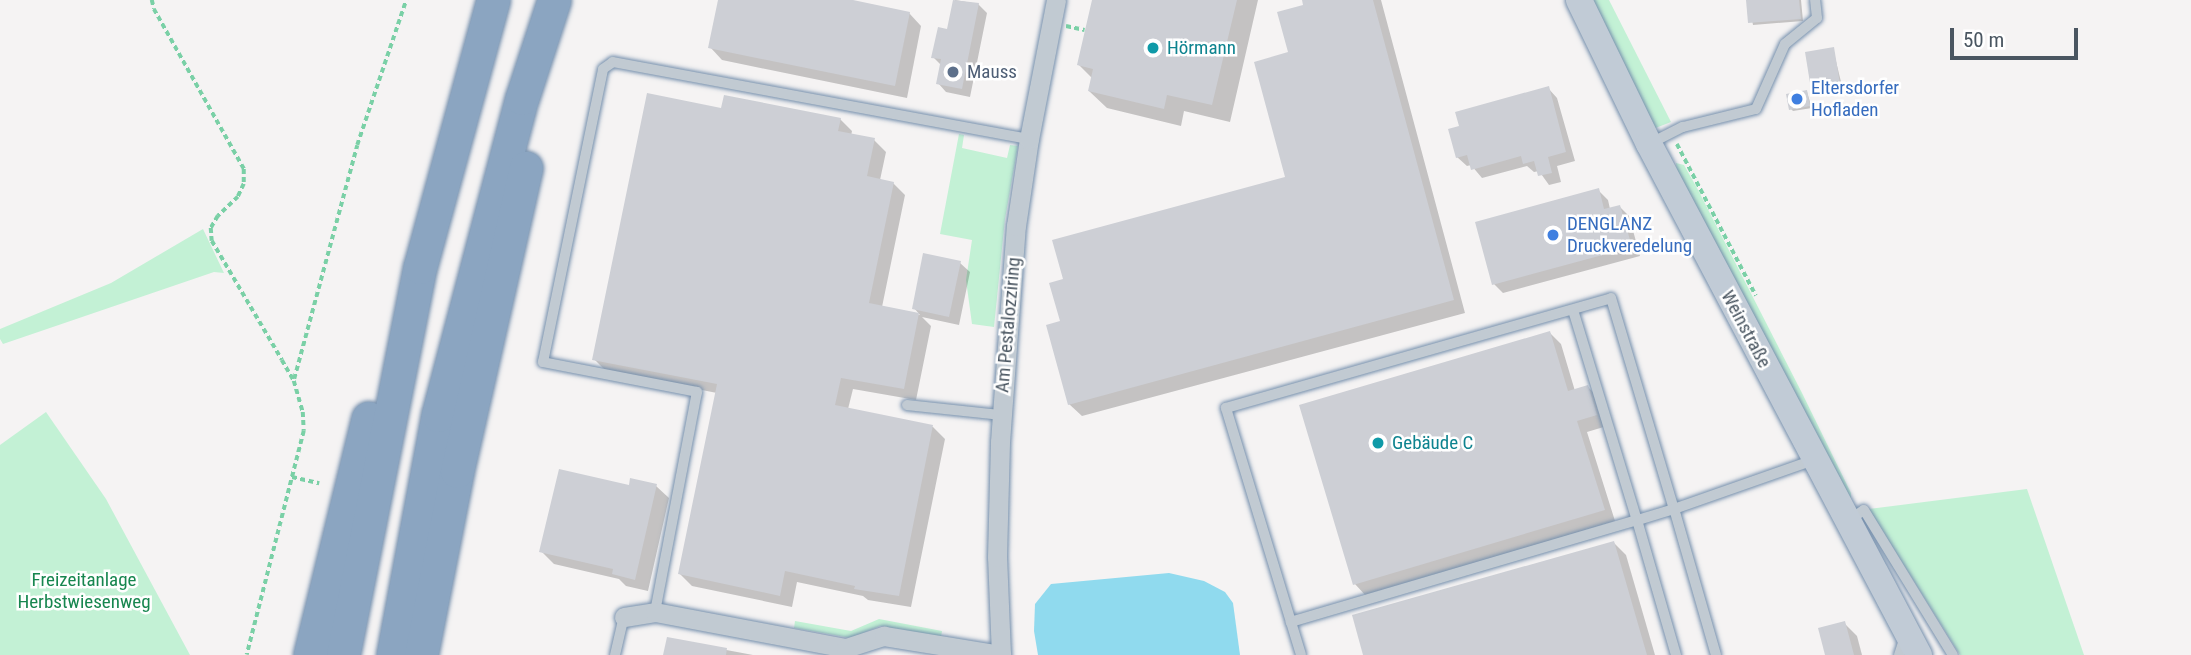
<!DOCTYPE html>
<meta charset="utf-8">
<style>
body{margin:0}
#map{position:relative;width:2191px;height:655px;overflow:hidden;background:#f5f3f3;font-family:"Roboto Condensed",sans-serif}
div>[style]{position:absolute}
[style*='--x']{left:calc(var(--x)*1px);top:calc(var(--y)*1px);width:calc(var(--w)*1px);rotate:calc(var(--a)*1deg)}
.green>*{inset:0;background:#c3f1d5}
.water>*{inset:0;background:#90daee}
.shadow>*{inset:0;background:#0003}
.building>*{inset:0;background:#cdcfd5}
.path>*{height:3.5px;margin-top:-1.75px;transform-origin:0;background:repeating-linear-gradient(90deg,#7ad0a6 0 5px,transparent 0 8.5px)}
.roads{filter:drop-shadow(0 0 2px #7690ad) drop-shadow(0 0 2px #7690ad)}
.service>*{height:10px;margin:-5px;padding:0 5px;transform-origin:5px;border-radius:5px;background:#c1cad2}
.minor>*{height:19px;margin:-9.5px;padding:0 9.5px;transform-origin:9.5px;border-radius:9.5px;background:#c1cad2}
.secondary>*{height:26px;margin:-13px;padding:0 13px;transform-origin:13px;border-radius:13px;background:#c1cbd6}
.motorway>*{height:33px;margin:-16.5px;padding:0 16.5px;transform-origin:16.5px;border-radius:16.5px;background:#8ba5c1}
.dots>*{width:19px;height:19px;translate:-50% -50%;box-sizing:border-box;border:4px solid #fff;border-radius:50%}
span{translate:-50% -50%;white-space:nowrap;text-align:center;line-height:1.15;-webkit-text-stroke:5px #fff;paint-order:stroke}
.culture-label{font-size:19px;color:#0d838f}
.left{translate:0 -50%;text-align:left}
.service-label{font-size:19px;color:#4e5e75}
.shop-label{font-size:19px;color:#366cbe}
.street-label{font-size:19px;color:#4a5661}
.park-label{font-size:19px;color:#17864f}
.scale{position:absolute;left:1950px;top:28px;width:128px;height:32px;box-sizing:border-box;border:4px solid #4a5661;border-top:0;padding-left:9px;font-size:21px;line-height:24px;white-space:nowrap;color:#4a5661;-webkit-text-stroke:5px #fff;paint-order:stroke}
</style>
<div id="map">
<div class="green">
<div style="clip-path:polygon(1589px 0,1609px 0,1671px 122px,1653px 129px)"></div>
<div style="clip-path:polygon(959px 134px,964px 135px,962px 148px,1007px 158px,1010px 145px,1018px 146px,1005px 219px,994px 327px,972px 324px,966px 280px,972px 240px,940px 234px)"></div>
<div style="clip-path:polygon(1676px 163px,1684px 165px,1697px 188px,1802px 393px,1851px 493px,1851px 500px,1677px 175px)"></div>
<div style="clip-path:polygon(203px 229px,224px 273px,214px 272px,3px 344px,0 339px,0 329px,111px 283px)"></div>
<div style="clip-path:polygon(46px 412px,106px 499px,190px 655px,0 655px,0 445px)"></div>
<div style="clip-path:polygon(2027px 489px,2084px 655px,1960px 655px,1869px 509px)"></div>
<div style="clip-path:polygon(879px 619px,942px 631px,941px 637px,880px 626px,851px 638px,794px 628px,795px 621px,851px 631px)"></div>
</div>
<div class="water">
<div style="clip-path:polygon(1169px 573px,1204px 581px,1225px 592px,1233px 603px,1240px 655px,1038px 655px,1034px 631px,1035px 604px,1051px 584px)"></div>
</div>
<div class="shadow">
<div style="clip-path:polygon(720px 0,844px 0,909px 13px,921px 26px,907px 98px,722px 60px,710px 47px)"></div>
<div style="clip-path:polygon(955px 0,978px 4px,987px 13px,970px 97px,946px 92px,938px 83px,941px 65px,933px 57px,948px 31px)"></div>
<div style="clip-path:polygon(1093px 0,1258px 0,1230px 122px,1184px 111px,1181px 126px,1107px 108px,1089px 91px,1092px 78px,1079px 65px)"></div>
<div style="clip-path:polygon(1303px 0,1381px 0,1465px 313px,1082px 416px,1069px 404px,1062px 323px,1065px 280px,1287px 178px,1291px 54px,1305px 6px)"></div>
<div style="clip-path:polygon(1748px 0,1801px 0,1803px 21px,1753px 25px)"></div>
<div style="clip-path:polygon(1833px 49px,1842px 86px,1816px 91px,1813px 88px)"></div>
<div style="clip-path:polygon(1548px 88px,1557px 98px,1575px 161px,1557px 166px,1561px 182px,1549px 185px,1539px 171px,1534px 172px,1527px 166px,1482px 178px,1471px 165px,1467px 166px,1457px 157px)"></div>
<div style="clip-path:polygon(1807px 92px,1812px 108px,1793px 111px,1791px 109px)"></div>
<div style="clip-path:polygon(723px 110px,840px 119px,852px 131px,851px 136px,874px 140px,886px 152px,880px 180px,893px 183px,905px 195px,882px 307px,920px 315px,914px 308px,960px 263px,970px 272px,959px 325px,922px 317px,931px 326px,916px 400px,853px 389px,848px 409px,933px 427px,945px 439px,911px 607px,868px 600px,863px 596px,797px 582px,792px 607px,692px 586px,680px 574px,717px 393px,606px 371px,594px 359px)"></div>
<div style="clip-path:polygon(1598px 190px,1608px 200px,1610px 209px,1620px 207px,1629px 216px,1640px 256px,1503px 293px,1494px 284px)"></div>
<div style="clip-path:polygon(1550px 333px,1561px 344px,1575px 391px,1588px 387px,1599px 398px,1607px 426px,1587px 432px,1615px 521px,1366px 596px,1355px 584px)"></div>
<div style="clip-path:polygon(656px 486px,669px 498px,648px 591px,626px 586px,619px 579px,554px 564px,541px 551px)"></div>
<div style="clip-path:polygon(1614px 543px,1626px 555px,1655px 655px,1365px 655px)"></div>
<div style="clip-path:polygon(1844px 623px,1857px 636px,1862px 655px,1826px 655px)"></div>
<div style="clip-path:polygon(668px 639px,753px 655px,665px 655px)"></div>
</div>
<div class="building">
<div style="clip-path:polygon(718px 0,853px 0,910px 12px,895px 86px,708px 48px)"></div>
<div style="clip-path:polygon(953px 0,979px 3px,962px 89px,936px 84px,941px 59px,931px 58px,938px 27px,947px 29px)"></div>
<div style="clip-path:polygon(1092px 0,1237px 0,1212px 105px,1167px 95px,1164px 109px,1088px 91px,1093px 69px,1077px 65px)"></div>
<div style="clip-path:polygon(1302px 0,1373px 0,1454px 300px,1068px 405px,1046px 325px,1060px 321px,1049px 283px,1063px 279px,1052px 240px,1285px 177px,1254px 62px,1288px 52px,1277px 12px,1303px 5px)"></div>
<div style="clip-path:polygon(1746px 0,1799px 0,1801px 19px,1748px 23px)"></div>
<div style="clip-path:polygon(1834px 47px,1840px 84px,1811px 89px,1805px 52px)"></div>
<div style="clip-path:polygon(1549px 86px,1566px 152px,1548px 157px,1552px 173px,1538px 176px,1534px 161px,1523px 164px,1521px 156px,1471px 170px,1467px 155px,1456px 158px,1448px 129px,1459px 126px,1455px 112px)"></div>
<div style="clip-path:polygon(1807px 90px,1810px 106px,1789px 110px,1786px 94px)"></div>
<div style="clip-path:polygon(647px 93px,721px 108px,724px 95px,841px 118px,838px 131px,875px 138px,867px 176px,894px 182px,869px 303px,919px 313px,904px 389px,841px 378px,835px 405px,933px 425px,899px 596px,854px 589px,855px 586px,785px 571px,780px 596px,678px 574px,717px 384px,592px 360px)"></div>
<div style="clip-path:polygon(1599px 188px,1604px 209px,1620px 205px,1632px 247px,1492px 285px,1475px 222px)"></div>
<div style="clip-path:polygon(923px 253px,961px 261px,949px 317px,912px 309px)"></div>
<div style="clip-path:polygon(1550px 331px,1568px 391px,1588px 385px,1597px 415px,1577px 421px,1605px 510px,1353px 585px,1299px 405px)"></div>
<div style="clip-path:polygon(559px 469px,629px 485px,630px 478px,657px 484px,635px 580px,612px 574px,613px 569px,539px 552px)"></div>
<div style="clip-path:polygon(1614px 541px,1647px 655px,1363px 655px,1352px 615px)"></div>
<div style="clip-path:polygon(1845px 621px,1854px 655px,1825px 655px,1818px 628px)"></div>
<div style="clip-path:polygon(667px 637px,727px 648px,726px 655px,663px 655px)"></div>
</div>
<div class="path">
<div style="--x:152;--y:0;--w:9;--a:77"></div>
<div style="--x:154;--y:9;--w:184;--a:60.6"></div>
<div style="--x:244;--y:169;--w:15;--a:90"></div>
<div style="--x:244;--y:184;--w:14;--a:115"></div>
<div style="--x:238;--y:197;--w:28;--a:136"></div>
<div style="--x:218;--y:216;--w:14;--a:120"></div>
<div style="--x:211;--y:228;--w:13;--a:86"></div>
<div style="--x:212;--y:241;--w:138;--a:59.5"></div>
<div style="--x:282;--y:360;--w:24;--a:60"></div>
<div style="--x:294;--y:381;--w:32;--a:74"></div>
<div style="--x:303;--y:412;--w:19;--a:87"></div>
<div style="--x:304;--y:431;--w:231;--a:104.3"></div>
<div style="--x:1066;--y:26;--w:19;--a:12"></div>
<div style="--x:1677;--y:144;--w:171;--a:62.5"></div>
<div style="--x:294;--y:379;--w:242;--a:-74.9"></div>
<div style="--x:357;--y:145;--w:153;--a:-71.3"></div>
<div style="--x:292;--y:477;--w:28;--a:13"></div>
</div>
<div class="roads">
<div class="service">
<div style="--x:1649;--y:144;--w:38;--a:-27"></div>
<div style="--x:1683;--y:127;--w:75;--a:-13.9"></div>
<div style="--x:1756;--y:109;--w:71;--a:-66"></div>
<div style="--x:1785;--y:44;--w:41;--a:-39.1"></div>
<div style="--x:1817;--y:18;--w:18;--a:-96"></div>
<div style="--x:1573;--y:310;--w:220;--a:73.1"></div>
<div style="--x:1637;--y:520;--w:361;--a:163.6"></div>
<div style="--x:1291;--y:622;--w:224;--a:-106.9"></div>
<div style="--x:1226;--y:408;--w:400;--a:-15.9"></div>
<div style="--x:1611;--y:298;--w:220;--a:73.4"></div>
<div style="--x:1674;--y:509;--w:39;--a:163"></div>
<div style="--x:1637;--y:520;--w:141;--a:73.9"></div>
<div style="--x:907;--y:405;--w:95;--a:6.1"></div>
<div style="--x:1848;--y:521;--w:19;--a:-35"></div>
<div style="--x:1864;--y:510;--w:170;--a:58.5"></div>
<div style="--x:655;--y:612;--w:224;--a:-79.2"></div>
<div style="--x:697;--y:392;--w:157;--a:-169"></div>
<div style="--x:543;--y:362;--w:299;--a:-78.4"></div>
<div style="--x:603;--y:69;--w:12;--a:-35"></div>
<div style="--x:613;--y:62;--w:423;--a:10.5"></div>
<div style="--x:1291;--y:622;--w:34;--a:73"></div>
<div style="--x:615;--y:655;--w:39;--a:-77"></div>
<div style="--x:1716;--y:655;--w:152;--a:-106"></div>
<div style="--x:1674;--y:509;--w:148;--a:-19.3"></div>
<div style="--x:1899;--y:655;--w:19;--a:-72"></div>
</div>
<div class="minor">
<div style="--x:624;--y:617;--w:31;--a:-9"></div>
<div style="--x:655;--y:612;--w:194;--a:10.7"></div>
<div style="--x:846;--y:648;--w:40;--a:-18"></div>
<div style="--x:884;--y:636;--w:119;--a:9.2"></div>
<div style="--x:1001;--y:655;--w:98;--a:-92.3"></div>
<div style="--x:997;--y:557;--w:115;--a:-88.5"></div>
<div style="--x:1000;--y:442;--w:217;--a:-85.8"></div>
<div style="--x:1016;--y:226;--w:88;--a:-81.5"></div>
<div style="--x:1029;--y:139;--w:142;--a:-79"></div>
</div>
<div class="secondary">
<div style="--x:1579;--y:0;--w:160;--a:64.1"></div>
<div style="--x:1649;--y:144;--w:578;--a:62.15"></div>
</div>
<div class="motorway">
<div style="--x:310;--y:655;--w:244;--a:-76.2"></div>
<div style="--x:343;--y:655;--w:396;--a:-78.8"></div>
<div style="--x:420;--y:267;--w:277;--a:-74.7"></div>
<div style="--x:393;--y:655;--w:244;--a:-79.4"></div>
<div style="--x:438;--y:415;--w:328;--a:-75.2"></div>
<div style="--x:522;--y:98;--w:103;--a:-71.9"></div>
<div style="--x:421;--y:655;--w:187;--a:-78.9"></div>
<div style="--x:457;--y:471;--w:311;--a:-77.2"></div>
</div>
</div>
<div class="dots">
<div style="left:1153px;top:48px;background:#0f9aa8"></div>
<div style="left:953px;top:72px;background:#5c6f8a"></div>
<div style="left:1797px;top:99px;background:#3f7fe0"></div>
<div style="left:1553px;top:235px;background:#3f7fe0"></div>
<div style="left:1378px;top:443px;background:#0f9aa8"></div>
</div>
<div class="culture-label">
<span class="left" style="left:1167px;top:48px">Hörmann</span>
<span class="left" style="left:1392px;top:443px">Gebäude C</span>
</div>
<div class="service-label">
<span class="left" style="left:967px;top:72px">Mauss</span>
</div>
<div class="shop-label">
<span class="left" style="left:1811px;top:99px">Eltersdorfer<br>Hofladen</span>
<span class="left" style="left:1567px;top:235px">DENGLANZ<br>Druckveredelung</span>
</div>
<div class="street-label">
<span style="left:1008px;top:325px;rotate:-85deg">Am Pestalozziring</span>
<span style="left:1746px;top:329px;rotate:62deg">Weinstraße</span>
</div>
<div class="park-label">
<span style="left:84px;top:591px">Freizeitanlage<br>Herbstwiesenweg</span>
</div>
<div class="scale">50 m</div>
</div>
